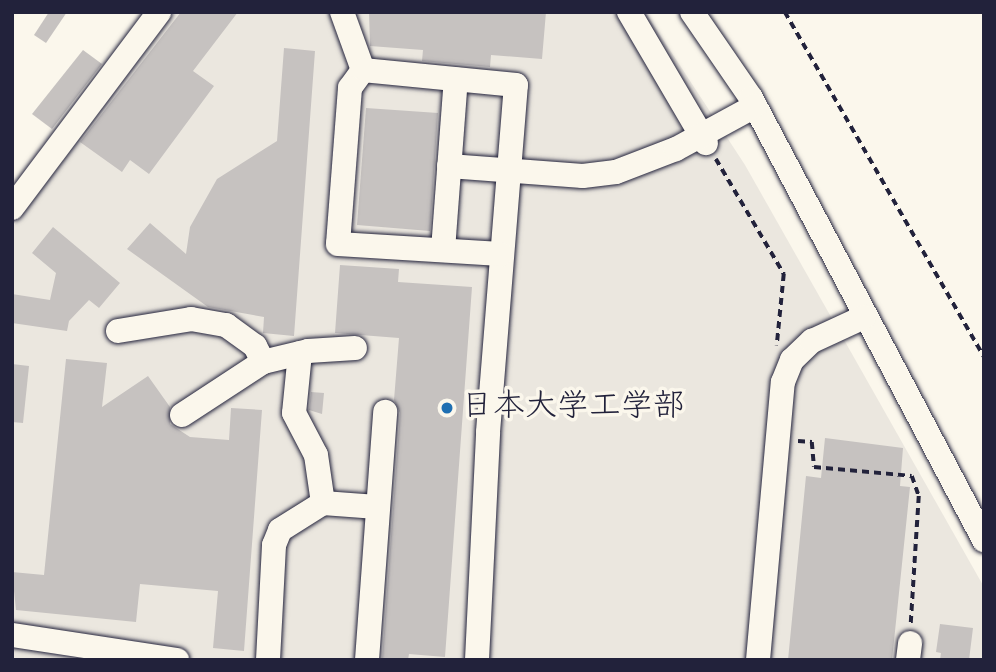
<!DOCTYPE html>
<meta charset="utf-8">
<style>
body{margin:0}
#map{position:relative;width:996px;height:672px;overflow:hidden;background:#fbf7ec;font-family:"Indie Flower","Klee One",sans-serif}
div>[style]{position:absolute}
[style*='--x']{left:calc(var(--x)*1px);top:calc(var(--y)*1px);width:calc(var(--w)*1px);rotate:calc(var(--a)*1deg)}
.built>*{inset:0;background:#ebe7df}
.building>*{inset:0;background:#c6c2c0}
.path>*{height:3.5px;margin-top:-1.75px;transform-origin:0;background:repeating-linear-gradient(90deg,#22223b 0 7px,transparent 0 12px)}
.roads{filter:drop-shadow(0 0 2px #22223b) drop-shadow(0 0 2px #22223b)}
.minor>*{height:24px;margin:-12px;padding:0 12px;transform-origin:12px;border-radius:12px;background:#fbf7ec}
.dots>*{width:19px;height:19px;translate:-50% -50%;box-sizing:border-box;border:4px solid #fbf7ec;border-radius:50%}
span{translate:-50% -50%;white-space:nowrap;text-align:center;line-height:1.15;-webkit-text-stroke:7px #fbf7ec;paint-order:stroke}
.poi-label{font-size:32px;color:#22223b}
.left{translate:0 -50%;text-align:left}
.frame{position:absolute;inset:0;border:14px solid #22223b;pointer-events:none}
</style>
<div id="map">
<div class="built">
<div style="clip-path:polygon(175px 12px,645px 12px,745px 165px,984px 587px,984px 660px,12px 660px,12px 228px)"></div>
</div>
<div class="building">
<div style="clip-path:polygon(49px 12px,67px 12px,46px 43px,34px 35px)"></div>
<div style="clip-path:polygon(181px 12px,238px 12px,193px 71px,214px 86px,149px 174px,130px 160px,122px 172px,80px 142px)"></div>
<div style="clip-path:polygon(369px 12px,546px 12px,542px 59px,491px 55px,490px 67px,422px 61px,423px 50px,370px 46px)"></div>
<div style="clip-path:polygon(284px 48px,315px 51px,294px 336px,263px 333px,264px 317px,208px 307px,127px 249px,150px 223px,186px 254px,190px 227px,217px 179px,277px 141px)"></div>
<div style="clip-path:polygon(83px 50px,102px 64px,52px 129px,32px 114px)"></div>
<div style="clip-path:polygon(366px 108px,438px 113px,430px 231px,357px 225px)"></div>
<div style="clip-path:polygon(53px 227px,120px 283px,99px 308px,89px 300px,69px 321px,67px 331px,12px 323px,12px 294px,50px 300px,56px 273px,32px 253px)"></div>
<div style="clip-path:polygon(340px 265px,399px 269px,398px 282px,472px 287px,445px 657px,409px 654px,408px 660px,382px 660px,400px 413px,394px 400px,399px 338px,335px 333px)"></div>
<div style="clip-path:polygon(66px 359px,107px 363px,102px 407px,148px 376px,170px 407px,170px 424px,190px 437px,229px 440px,231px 408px,262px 410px,244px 651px,213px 648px,218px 591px,140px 584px,136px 622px,16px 610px,12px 572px,44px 575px)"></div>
<div style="clip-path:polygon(12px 364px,29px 366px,23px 423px,12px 422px)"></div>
<div style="clip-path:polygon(311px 392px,324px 393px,322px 414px,309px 410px)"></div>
<div style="clip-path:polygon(825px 438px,903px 448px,900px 486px,910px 487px,892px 660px,788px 660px,806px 476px,821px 478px)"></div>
<div style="clip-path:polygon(940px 624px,973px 628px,969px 660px,940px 660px,941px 653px,936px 652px)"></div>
</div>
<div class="path">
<div style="--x:785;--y:12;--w:398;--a:60"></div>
<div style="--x:716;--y:159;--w:134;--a:59.4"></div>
<div style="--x:784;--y:274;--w:72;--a:95.6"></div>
<div style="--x:798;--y:441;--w:14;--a:4"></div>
<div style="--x:812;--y:442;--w:25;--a:85"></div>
<div style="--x:814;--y:467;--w:98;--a:5.2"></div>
<div style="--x:912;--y:476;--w:21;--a:71"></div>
<div style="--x:919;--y:496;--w:128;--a:93.6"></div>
</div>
<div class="roads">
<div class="minor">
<div style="--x:342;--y:12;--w:62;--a:70.1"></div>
<div style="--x:629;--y:12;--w:152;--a:59.6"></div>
<div style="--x:692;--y:12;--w:104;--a:55.5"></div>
<div style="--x:751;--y:98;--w:500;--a:62.2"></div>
<div style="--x:449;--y:166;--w:134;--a:4.3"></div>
<div style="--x:583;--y:176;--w:33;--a:-7"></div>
<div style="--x:616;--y:172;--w:64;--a:-21"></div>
<div style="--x:676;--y:149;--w:90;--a:-28.6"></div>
<div style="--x:12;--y:208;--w:245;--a:-53.1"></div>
<div style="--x:443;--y:250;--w:171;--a:-85.7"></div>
<div style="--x:118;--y:331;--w:74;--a:-9.3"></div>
<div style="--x:191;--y:319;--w:36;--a:10"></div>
<div style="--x:226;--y:325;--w:36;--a:36"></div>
<div style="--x:255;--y:346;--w:18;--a:63"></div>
<div style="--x:300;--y:353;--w:60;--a:95.7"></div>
<div style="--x:294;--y:413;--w:47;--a:62.4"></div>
<div style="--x:316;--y:455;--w:49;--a:81.7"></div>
<div style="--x:182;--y:415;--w:97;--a:-33.2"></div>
<div style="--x:263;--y:362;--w:46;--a:-13.7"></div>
<div style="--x:308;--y:351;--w:47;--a:-3.7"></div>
<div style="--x:12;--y:635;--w:167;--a:8.6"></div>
<div style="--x:268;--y:660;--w:115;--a:-87"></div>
<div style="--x:274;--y:545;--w:16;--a:-68"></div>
<div style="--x:280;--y:530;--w:51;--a:-32.1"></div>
<div style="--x:323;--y:503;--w:54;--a:4.2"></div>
<div style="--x:367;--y:660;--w:249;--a:-85.8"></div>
<div style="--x:477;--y:660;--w:228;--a:-87.2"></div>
<div style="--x:488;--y:432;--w:348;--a:-85.4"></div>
<div style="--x:516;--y:85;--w:154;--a:-174.4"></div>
<div style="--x:363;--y:70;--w:22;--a:126"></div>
<div style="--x:350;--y:88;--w:156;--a:94.4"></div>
<div style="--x:338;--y:244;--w:163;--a:3.5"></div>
<div style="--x:758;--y:660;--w:279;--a:-84.9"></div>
<div style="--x:783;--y:382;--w:24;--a:-68"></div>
<div style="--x:792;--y:360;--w:28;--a:-44"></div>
<div style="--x:812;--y:341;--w:57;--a:-24.8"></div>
<div style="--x:908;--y:660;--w:17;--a:-83"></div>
</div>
</div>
<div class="dots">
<div style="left:447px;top:408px;background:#1f6fb2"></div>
</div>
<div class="poi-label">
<span class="left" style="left:461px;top:408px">日本大学工学部</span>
</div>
<div class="frame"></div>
</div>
